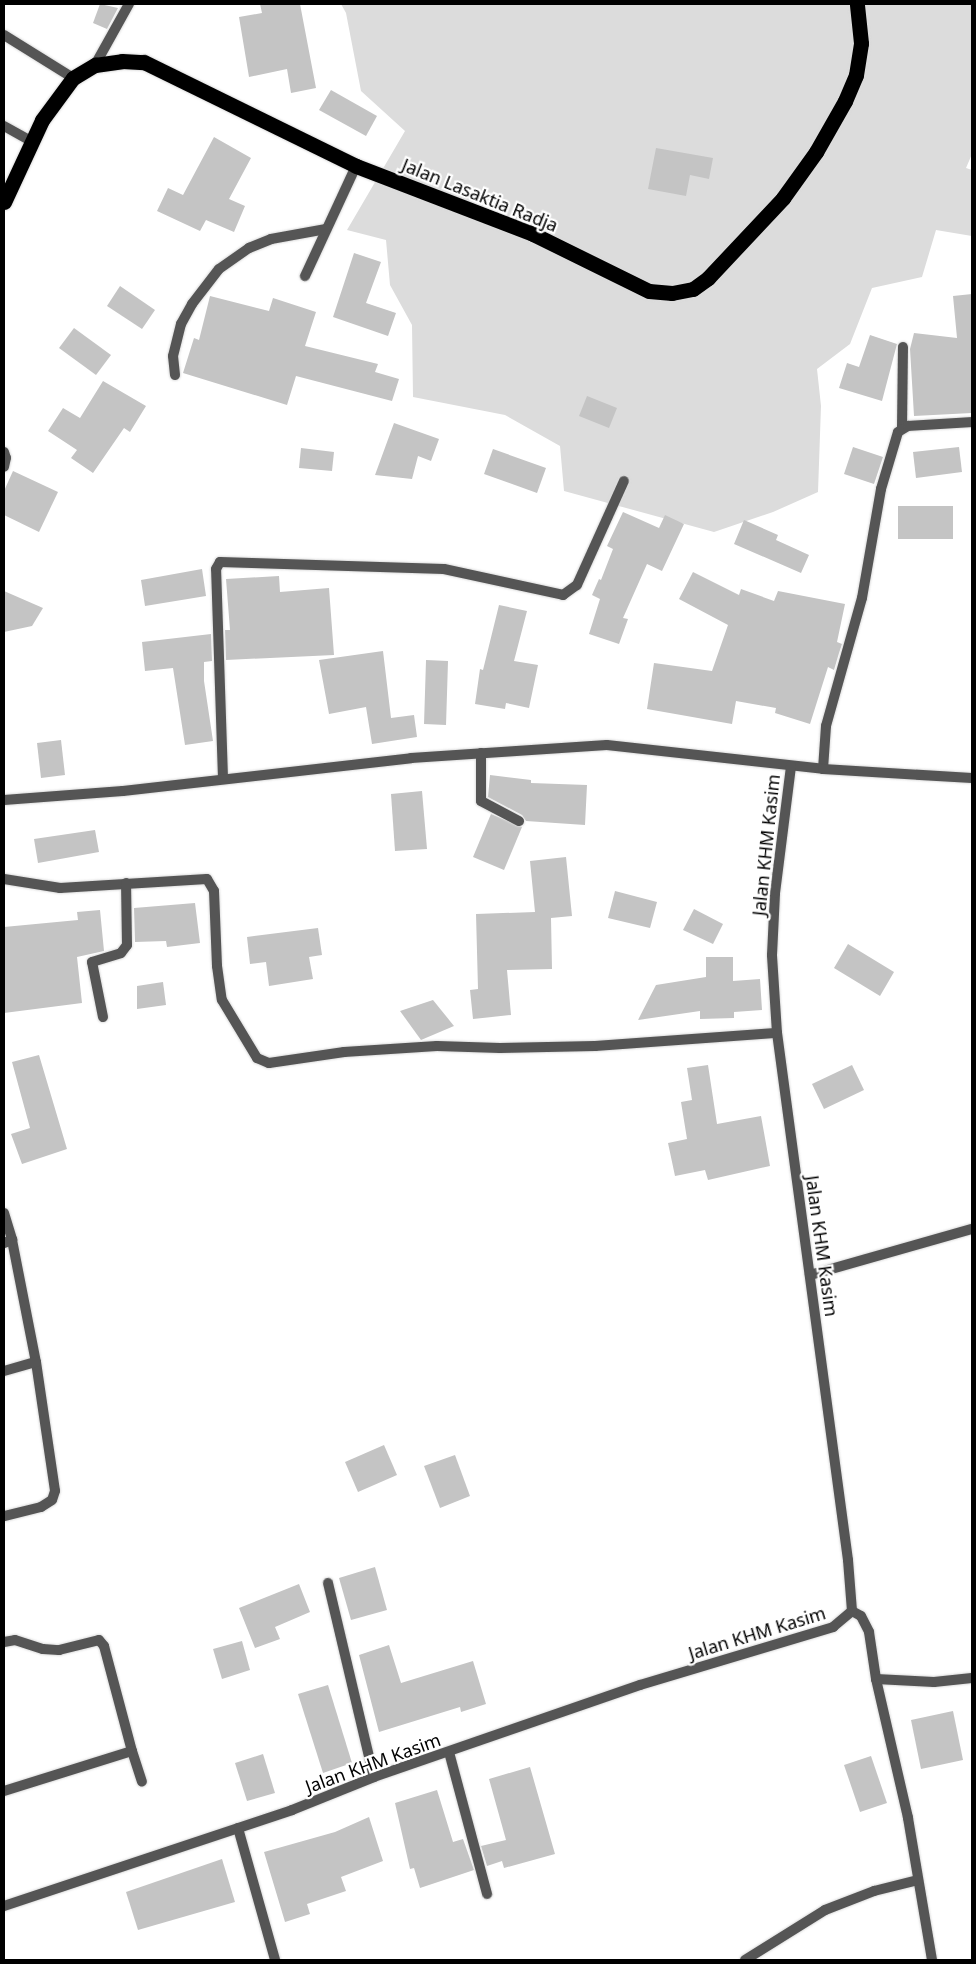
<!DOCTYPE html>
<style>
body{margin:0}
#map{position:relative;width:976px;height:1964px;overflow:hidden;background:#fff;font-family:"Noto Sans",sans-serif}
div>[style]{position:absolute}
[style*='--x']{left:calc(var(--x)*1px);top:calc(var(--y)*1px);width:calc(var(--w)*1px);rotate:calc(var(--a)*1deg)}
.green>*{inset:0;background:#dcdcdc}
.building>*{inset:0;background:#c4c4c4}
.roads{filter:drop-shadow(0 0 1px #dbdbdb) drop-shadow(0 0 1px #dbdbdb)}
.lane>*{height:10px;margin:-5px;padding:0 5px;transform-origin:5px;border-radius:5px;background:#555}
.street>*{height:10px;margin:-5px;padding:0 5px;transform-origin:5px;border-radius:5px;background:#555}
.highway>*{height:15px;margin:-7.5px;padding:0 7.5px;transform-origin:7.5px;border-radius:7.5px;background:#000}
span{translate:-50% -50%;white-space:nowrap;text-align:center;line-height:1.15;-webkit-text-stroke:4.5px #fff;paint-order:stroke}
.street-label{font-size:18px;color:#000}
.frame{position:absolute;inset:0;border:5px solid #000;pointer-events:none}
</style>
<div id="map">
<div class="green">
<div style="clip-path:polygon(341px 4px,972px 4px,972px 154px,966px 168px,972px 170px,972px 236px,936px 230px,922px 277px,872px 288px,850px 344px,817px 369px,821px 406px,818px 492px,773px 512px,714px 532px,564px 491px,560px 446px,505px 415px,413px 397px,412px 325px,390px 285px,386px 240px,347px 230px,405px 131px,361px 91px,346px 13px)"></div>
</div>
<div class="building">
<div style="clip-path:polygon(100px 4px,118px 8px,107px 29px,93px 23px)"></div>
<div style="clip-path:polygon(260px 4px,300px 4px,316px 88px,291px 93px,287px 69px,249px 77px,239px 17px,262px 13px)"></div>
<div style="clip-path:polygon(331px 90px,377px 116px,366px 136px,319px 110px)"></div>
<div style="clip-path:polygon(214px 137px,251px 158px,229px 199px,245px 206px,234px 232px,206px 220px,200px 231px,157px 211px,168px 188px,183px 195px)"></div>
<div style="clip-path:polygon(656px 148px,713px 158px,709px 179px,690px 175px,686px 196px,648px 189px)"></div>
<div style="clip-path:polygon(354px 253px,381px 262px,366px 303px,396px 313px,388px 336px,333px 317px)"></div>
<div style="clip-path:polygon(120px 286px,155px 310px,142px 329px,107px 306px)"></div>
<div style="clip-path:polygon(972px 294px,972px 413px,914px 416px,910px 349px,914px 333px,957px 338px,953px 296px)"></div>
<div style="clip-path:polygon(210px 296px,269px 311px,273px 298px,316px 312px,305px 346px,378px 364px,375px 372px,399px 379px,392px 401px,296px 376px,287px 405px,183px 373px,194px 338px,199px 340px)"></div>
<div style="clip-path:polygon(74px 328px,111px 355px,96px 375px,59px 348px)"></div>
<div style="clip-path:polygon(870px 335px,897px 344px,882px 401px,839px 388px,847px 363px,859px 367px)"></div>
<div style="clip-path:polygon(103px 381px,146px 406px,130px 432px,124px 428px,93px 473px,71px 458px,77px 450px,48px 431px,63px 408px,80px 418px)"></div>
<div style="clip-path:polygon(587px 396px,617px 408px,609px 428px,579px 416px)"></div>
<div style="clip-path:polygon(394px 423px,439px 439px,431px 461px,418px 456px,412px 479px,375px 475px)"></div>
<div style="clip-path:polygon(853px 447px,883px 457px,874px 484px,844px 474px)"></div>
<div style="clip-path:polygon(959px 447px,962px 472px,916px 478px,913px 452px)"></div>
<div style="clip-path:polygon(301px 448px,334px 452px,332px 471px,299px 468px)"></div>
<div style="clip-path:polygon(493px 449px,546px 468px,537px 493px,484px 474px)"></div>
<div style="clip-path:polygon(13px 471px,58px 492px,39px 532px,4px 515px,4px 491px)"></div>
<div style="clip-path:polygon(898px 506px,953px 506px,953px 539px,898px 539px)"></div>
<div style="clip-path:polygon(623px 512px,659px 528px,665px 515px,684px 524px,662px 571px,647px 564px,623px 618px,628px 619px,619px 644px,589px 634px,600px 599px,592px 595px,599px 579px,601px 580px,613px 549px,607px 546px)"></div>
<div style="clip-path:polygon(744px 520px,778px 535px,776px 540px,809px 555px,801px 573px,734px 544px)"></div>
<div style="clip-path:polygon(202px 569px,206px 596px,145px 606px,141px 580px)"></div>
<div style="clip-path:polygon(693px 572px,739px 595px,741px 589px,774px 601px,778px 591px,845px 604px,837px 642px,842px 644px,839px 653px,834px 670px,828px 667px,810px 724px,775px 713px,776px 708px,736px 701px,732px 724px,647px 709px,654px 663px,712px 671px,728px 625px,679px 599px)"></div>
<div style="clip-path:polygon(279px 576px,280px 592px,329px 588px,334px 655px,226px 660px,225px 630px,230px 630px,226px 579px)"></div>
<div style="clip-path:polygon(4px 591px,43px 608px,32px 626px,4px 632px)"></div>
<div style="clip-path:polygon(499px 605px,527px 611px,514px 661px,538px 665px,529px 708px,506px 703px,505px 709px,475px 704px,480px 669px,483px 670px)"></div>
<div style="clip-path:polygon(211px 634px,212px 661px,204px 662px,204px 681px,213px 741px,185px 745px,173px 668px,145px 671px,142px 642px)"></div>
<div style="clip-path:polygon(383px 651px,391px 718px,414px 715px,417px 737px,372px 744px,366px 707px,329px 714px,319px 660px)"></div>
<div style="clip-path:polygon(426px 660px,448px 661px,446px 725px,424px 724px)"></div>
<div style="clip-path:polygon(61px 740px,65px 775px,41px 778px,37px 743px)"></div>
<div style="clip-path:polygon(490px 775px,531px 780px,531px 783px,587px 785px,585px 825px,526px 821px,522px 815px,488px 797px)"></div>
<div style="clip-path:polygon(422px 791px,427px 849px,395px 851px,391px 794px)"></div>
<div style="clip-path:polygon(491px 814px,522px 827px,504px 870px,473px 857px)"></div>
<div style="clip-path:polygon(95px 830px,99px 852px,38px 863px,34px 839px)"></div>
<div style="clip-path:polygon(566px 857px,572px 916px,551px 918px,552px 969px,507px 970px,511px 1015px,473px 1019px,470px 990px,478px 989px,476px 914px,535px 912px,530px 861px)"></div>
<div style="clip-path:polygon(615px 891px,657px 902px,650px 928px,608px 918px)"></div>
<div style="clip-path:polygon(195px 903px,200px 943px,167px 947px,166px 941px,135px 942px,134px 908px)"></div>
<div style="clip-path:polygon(694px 909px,723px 924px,713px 944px,683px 930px)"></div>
<div style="clip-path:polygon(100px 910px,104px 951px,77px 957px,82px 1003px,4px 1013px,4px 927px,78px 920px,77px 912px)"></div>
<div style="clip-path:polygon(318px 928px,322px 955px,309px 957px,313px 979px,269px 986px,266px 962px,250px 964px,247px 937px)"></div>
<div style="clip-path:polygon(848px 944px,894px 972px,880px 996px,834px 968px)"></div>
<div style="clip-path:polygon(706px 957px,733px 957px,733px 981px,760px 979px,762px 1010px,734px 1012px,734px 1018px,700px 1019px,700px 1011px,638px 1020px,656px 985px,706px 977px)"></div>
<div style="clip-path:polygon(163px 982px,166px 1005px,137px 1009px,137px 986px)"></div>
<div style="clip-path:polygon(433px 1000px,454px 1026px,421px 1040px,400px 1011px)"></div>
<div style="clip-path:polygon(39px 1055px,67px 1149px,22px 1164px,11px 1134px,30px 1128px,12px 1062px)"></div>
<div style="clip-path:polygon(708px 1065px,717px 1124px,761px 1116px,770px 1166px,708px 1180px,705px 1170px,675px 1176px,668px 1143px,687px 1139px,681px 1102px,692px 1100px,687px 1068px)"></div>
<div style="clip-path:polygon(852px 1065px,864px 1090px,824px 1109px,812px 1084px)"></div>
<div style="clip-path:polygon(384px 1445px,397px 1475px,358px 1492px,345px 1462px)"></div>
<div style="clip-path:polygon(455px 1455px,470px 1496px,440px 1508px,424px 1466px)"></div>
<div style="clip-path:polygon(375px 1567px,387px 1610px,351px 1620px,339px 1578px)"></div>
<div style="clip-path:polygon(299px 1584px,310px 1612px,275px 1627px,280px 1639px,255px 1648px,239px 1608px)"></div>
<div style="clip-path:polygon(242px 1641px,250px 1670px,222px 1679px,213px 1649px)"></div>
<div style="clip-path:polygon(389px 1645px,401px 1683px,473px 1661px,486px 1704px,461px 1712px,460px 1707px,379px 1732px,359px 1655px)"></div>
<div style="clip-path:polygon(328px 1685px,352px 1763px,323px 1773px,298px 1694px)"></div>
<div style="clip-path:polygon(953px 1711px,963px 1760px,921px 1769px,911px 1720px)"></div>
<div style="clip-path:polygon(263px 1754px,275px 1793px,247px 1801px,235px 1763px)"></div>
<div style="clip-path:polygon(871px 1756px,887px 1803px,860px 1812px,844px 1765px)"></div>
<div style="clip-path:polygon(530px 1767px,555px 1854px,504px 1868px,502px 1861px,487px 1866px,481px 1846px,506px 1840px,489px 1779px)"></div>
<div style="clip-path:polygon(437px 1790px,453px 1842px,463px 1839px,474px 1870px,420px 1888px,414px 1868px,410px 1869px,395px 1803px)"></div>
<div style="clip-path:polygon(369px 1817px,383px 1861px,341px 1877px,346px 1891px,307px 1904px,310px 1914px,285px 1922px,264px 1852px,335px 1832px)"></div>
<div style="clip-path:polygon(222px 1859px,235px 1902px,138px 1930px,126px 1892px)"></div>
</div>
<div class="roads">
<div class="lane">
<div style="--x:810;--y:1275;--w:168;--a:-15.9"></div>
</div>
<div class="street">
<div style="--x:4;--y:35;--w:81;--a:31.9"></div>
<div style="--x:95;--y:65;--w:70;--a:-60.9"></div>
<div style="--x:4;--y:126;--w:31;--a:29"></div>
<div style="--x:305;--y:276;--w:121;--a:-65.1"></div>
<div style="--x:175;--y:375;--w:19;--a:-96"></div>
<div style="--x:173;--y:356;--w:33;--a:-76"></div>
<div style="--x:181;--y:324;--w:23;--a:-61"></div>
<div style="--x:192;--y:304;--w:44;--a:-52.4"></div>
<div style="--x:219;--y:269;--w:37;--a:-35"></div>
<div style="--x:249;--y:248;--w:24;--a:-22"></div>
<div style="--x:271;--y:239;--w:56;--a:-10.3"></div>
<div style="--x:902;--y:428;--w:81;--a:-89.3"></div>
<div style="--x:4;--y:452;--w:6;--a:72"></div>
<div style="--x:6;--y:458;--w:9;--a:103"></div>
<div style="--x:481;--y:753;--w:48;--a:90"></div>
<div style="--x:481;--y:801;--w:43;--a:27.8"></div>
<div style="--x:823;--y:769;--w:43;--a:-86"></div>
<div style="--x:826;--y:726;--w:133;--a:-74.3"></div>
<div style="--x:862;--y:598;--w:111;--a:-80.1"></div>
<div style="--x:881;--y:489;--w:59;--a:-73.4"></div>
<div style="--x:898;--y:432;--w:12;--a:-31"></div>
<div style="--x:908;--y:426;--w:64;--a:-3.6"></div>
<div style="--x:223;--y:778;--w:209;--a:-91.9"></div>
<div style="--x:216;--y:569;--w:8;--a:-60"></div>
<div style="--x:220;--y:562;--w:224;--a:1.8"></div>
<div style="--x:444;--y:569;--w:122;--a:12.3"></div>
<div style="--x:563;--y:595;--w:17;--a:-36"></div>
<div style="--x:577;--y:585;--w:114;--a:-65.7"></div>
<div style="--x:4;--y:800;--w:119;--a:-4.3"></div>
<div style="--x:123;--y:791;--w:290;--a:-6.5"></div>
<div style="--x:411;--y:758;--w:196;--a:-3.8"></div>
<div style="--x:607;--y:745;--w:217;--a:6.3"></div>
<div style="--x:823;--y:769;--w:149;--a:3.5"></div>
<div style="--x:4;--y:879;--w:57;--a:9.1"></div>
<div style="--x:60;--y:888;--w:147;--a:-3.5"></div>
<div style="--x:207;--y:879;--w:14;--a:60"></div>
<div style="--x:214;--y:891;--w:75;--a:87.7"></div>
<div style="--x:217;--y:966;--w:34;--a:82"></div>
<div style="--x:222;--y:1000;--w:68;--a:58.9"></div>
<div style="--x:257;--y:1058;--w:13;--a:23"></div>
<div style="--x:269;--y:1063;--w:76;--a:-8.3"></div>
<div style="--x:344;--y:1052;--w:93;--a:-3.7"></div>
<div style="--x:437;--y:1046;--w:63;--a:1.8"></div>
<div style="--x:500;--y:1048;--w:95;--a:-1.2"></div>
<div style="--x:595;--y:1046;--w:182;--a:-4.1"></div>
<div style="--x:103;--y:1017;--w:56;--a:-101.3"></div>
<div style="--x:92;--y:962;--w:30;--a:-17"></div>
<div style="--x:121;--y:953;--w:10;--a:-53"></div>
<div style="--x:127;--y:945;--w:62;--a:-90.9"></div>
<div style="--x:4;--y:1213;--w:28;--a:73"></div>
<div style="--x:4;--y:1243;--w:9;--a:-21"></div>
<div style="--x:12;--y:1240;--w:124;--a:78.9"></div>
<div style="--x:36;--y:1362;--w:130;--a:81.6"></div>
<div style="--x:55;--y:1491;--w:9;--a:108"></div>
<div style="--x:52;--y:1500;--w:13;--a:148"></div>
<div style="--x:41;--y:1507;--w:38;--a:166"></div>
<div style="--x:4;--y:1371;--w:33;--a:-16"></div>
<div style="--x:328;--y:1583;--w:199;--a:76.7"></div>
<div style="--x:852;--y:1611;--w:10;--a:29"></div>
<div style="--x:861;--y:1616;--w:18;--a:63"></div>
<div style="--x:869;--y:1632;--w:48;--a:81.5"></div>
<div style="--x:876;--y:1679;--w:143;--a:77"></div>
<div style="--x:908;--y:1818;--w:144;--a:80.4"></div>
<div style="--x:4;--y:1642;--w:11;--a:-10"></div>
<div style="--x:15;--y:1640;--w:29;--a:18"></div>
<div style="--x:43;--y:1649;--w:16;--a:4"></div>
<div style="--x:59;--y:1650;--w:41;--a:-14"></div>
<div style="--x:99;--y:1640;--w:8;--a:50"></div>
<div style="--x:104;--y:1646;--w:109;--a:75.1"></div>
<div style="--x:876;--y:1679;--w:58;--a:3"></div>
<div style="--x:934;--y:1682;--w:38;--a:-6"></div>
<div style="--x:449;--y:1752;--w:147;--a:75"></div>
<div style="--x:4;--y:1791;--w:134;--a:-17.4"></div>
<div style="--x:132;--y:1751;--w:32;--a:72"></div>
<div style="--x:238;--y:1828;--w:137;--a:74.3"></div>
<div style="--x:4;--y:1906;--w:304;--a:-18.4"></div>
<div style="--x:292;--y:1810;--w:88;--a:-21.9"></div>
<div style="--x:374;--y:1777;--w:281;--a:-19.1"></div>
<div style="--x:640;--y:1685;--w:202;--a:-16.7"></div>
<div style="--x:833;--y:1627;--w:25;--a:-40"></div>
<div style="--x:852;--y:1611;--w:51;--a:-94.5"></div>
<div style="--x:848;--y:1560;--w:532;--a:-97.67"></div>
<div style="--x:777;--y:1033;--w:78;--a:-93.7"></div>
<div style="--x:772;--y:955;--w:62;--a:-87.2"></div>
<div style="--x:775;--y:893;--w:128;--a:-82.8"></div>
<div style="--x:745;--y:1960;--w:94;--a:-32"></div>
<div style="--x:825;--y:1910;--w:53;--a:-21.2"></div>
<div style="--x:874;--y:1891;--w:45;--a:-14"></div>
</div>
<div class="highway">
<div style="--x:4;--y:202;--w:90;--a:-65.1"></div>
<div style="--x:42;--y:120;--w:52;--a:-53.6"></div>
<div style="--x:73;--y:78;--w:26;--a:-31"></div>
<div style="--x:95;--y:65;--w:27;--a:-8"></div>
<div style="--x:122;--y:61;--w:22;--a:3"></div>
<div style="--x:144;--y:62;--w:236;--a:26.1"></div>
<div style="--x:356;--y:166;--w:190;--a:21"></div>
<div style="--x:533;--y:234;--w:129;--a:26.2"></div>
<div style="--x:649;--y:291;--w:23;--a:5"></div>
<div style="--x:672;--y:293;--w:21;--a:-11"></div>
<div style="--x:693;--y:289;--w:19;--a:-36"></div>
<div style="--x:708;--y:278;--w:110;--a:-46.8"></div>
<div style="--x:783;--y:198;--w:57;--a:-54.3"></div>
<div style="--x:816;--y:152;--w:59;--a:-60.4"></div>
<div style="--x:845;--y:101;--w:28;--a:-67"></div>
<div style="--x:856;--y:75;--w:32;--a:-81"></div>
<div style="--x:861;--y:43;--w:39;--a:-96"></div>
</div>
</div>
<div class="street-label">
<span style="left:480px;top:195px;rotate:22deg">Jalan Lasaktia Radja</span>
<span style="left:766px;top:845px;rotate:-84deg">Jalan KHM Kasim</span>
<span style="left:822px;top:1246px;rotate:82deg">Jalan KHM Kasim</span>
<span style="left:757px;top:1633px;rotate:-17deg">Jalan KHM Kasim</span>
<span style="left:373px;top:1763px;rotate:-20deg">Jalan KHM Kasim</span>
</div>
<div class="frame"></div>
</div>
